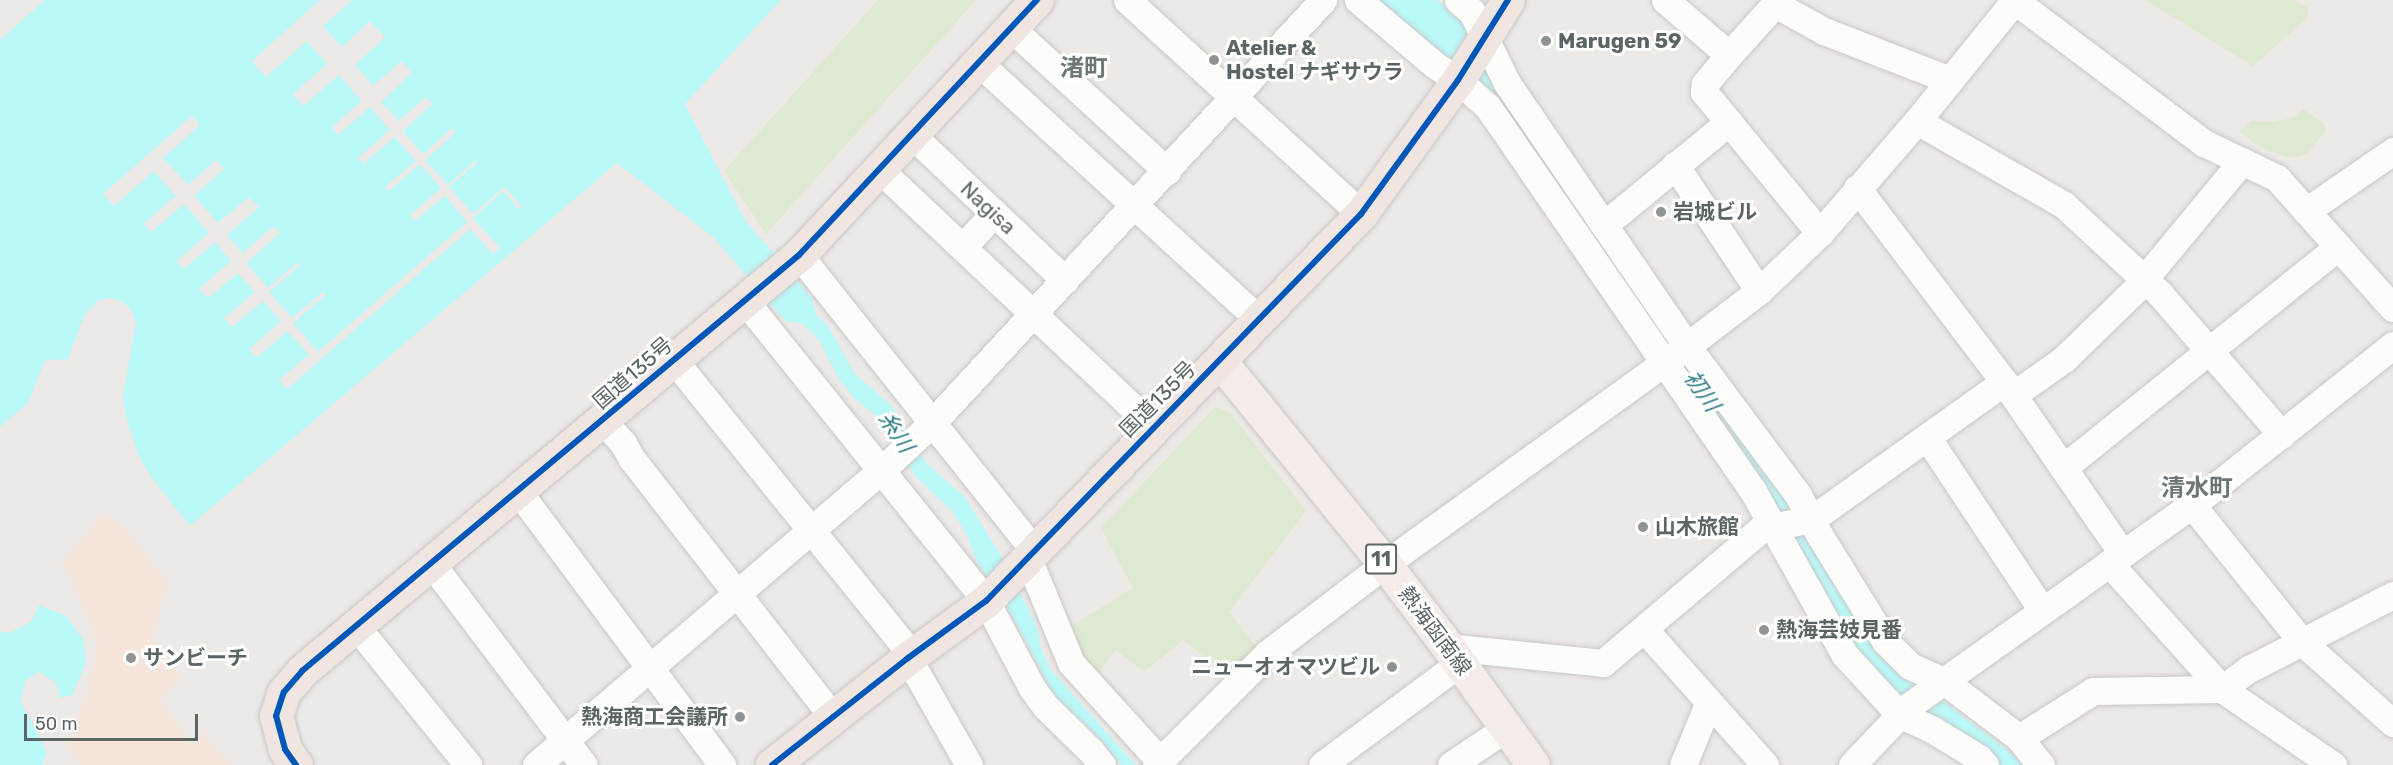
<!DOCTYPE html>
<meta charset="utf-8">
<style>
body{margin:0}
#map{position:relative;width:2393px;height:765px;overflow:hidden;background:#ede9e7;font-family:Rubik,"Noto Sans JP",sans-serif}
div>[style]{position:absolute}
[style*='--x']{left:calc(var(--x)*1px);top:calc(var(--y)*1px);width:calc(var(--w)*1px);rotate:calc(var(--a)*1deg)}
.green>*{inset:0;background:#dee9d1}
.sand>*{inset:0;background:#f6e5db}
.water>*{inset:0;background:#bbf8f8}
.pier>*{inset:0;background:#ede9e7}
.roads{filter:drop-shadow(0 0 2px #c8c8c8) drop-shadow(0 0 2px #c8c8c8)}
.minor>*{height:27px;margin:-13.5px;padding:0 13.5px;transform-origin:13.5px;border-radius:13.5px;background:#fcfcfb}
.major>*{height:33px;margin:-16.5px;padding:0 16.5px;transform-origin:16.5px;border-radius:16.5px;background:#f3ece8}
.highway>*{height:33px;margin:-16.5px;padding:0 16.5px;transform-origin:16.5px;border-radius:16.5px;background:#f0e6e1}
.cycleway>*{height:6px;margin:-3px;padding:0 3px;transform-origin:3px;border-radius:3px;background:#0057b8}
.dots>*{width:16px;height:16px;translate:-50% -50%;box-sizing:border-box;border:3px solid #fff;border-radius:50%}
span{translate:-50% -50%;white-space:nowrap;text-align:center;line-height:1.15;-webkit-text-stroke:6px #fff;paint-order:stroke}
.shield-label span{padding:2px 4px;background:#fff;border:2px solid;border-radius:4px;-webkit-text-stroke-width:0}
.shield-label{font-size:20px;color:#5c6566;font-weight:700}
.poi-label{font-size:21px;color:#5c6566;font-weight:700}
.left{translate:0 -50%;text-align:left}
.right{translate:-100% -50%;text-align:right}
.street-label{font-size:21px;color:#5c6566}
.water-label{font-size:22px;color:#2b7a82;font-style:italic}
.quarter-label{font-size:24px;color:#6d7778;font-weight:700}
.scale{position:absolute;left:24px;top:714px;width:174px;height:27px;box-sizing:border-box;border:3px solid #5c6566;border-top:0;padding-left:8px;font-size:18px;line-height:21px;white-space:nowrap;color:#5c6566;-webkit-text-stroke:4px #fff;paint-order:stroke}
</style>
<div id="map">
<div class="green">
<div style="clip-path:polygon(878px 0,976px 0,766px 234px,724px 171px)"></div>
<div style="clip-path:polygon(2145px 0,2295px 0,2308px 8px,2307px 18px,2253px 66px)"></div>
<div style="clip-path:polygon(2303px 109px,2322px 122px,2327px 130px,2306px 154px,2291px 158px,2267px 150px,2252px 142px,2240px 131px,2251px 121px,2274px 122px,2295px 117px)"></div>
<div style="clip-path:polygon(1215px 407px,1229px 411px,1306px 511px,1229px 612px,1256px 647px,1228px 676px,1183px 640px,1144px 672px,1116px 650px,1097px 674px,1079px 653px,1068px 628px,1133px 588px,1101px 528px)"></div>
</div>
<div class="sand">
<div style="clip-path:polygon(100px 515px,123px 527px,167px 582px,152px 640px,181px 676px,160px 701px,192px 746px,203px 735px,231px 765px,81px 765px,66px 743px,87px 696px,98px 640px,63px 562px,90px 531px)"></div>
</div>
<div class="water">
<div style="clip-path:polygon(0 0,781px 0,685px 104px,744px 219px,812px 298px,816px 314px,828px 326px,856px 375px,891px 405px,927px 464px,964px 496px,999px 552px,1022px 596px,1038px 630px,1040px 646px,1050px 669px,1136px 765px,1121px 765px,1102px 740px,1055px 696px,1013px 617px,976px 560px,967px 535px,952px 511px,915px 476px,886px 424px,854px 398px,838px 378px,819px 340px,803px 324px,785px 321px,714px 238px,617px 163px,190px 526px,151px 477px,138px 454px,127px 420px,123px 397px,136px 321px,129px 307px,119px 300px,109px 298px,98px 301px,85px 314px,67px 361px,52px 359px,45px 361px,28px 403px,0 427px)"></div>
<div style="clip-path:polygon(1376px 0,1437px 0,1463px 22px,1709px 390px,1898px 667px,2020px 760px,2022px 765px,1992px 765px,1879px 681px,1494px 104px)"></div>
<div style="clip-path:polygon(39px 605px,66px 616px,83px 639px,86px 664px,72px 695px,60px 698px,55px 682px,39px 672px,26px 680px,20px 700px,47px 752px,42px 765px,0 765px,0 631px,9px 633px,31px 622px)"></div>
</div>
<div class="pier">
<div style="clip-path:polygon(0 0,45px 0,0 40px)"></div>
<div style="clip-path:polygon(320px 0,352px 0,323px 26px,342px 47px,370px 21px,385px 37px,355px 65px,373px 86px,402px 61px,412px 73px,381px 102px,399px 121px,426px 97px,432px 104px,403px 131px,423px 154px,452px 128px,456px 132px,425px 160px,448px 185px,476px 160px,478px 162px,449px 187px,473px 214px,504px 187px,522px 207px,519px 209px,503px 191px,473px 218px,500px 248px,493px 254px,470px 229px,287px 389px,279px 380px,309px 355px,288px 331px,256px 358px,249px 349px,281px 321px,263px 301px,232px 327px,224px 318px,255px 292px,238px 273px,208px 298px,199px 289px,231px 261px,215px 242px,184px 269px,177px 261px,209px 233px,184px 204px,151px 232px,143px 224px,176px 196px,154px 171px,114px 206px,103px 194px,192px 116px,200px 125px,163px 158px,188px 185px,216px 160px,224px 169px,194px 196px,218px 223px,249px 197px,259px 207px,227px 235px,243px 253px,274px 226px,280px 233px,246px 263px,268px 288px,298px 262px,300px 265px,269px 292px,292px 318px,323px 292px,326px 295px,293px 323px,318px 352px,467px 222px,445px 196px,415px 221px,410px 215px,441px 188px,420px 164px,389px 191px,385px 187px,416px 161px,395px 137px,363px 164px,358px 158px,390px 130px,370px 107px,338px 135px,332px 127px,362px 101px,339px 75px,303px 106px,293px 94px,327px 64px,307px 41px,266px 77px,252px 61px)"></div>
</div>
<div class="roads">
<div class="minor">
<div style="--x:1127;--y:0;--w:317;--a:42.4"></div>
<div style="--x:1358;--y:0;--w:102;--a:40.2"></div>
<div style="--x:1436;--y:66;--w:26;--a:32"></div>
<div style="--x:1458;--y:80;--w:40;--a:42"></div>
<div style="--x:1488;--y:107;--w:467;--a:55.4"></div>
<div style="--x:1753;--y:491;--w:187;--a:60.8"></div>
<div style="--x:1844;--y:654;--w:81;--a:47.5"></div>
<div style="--x:1899;--y:714;--w:38;--a:25"></div>
<div style="--x:1933;--y:730;--w:54;--a:31.3"></div>
<div style="--x:1979;--y:758;--w:9;--a:49"></div>
<div style="--x:1458;--y:0;--w:18;--a:41"></div>
<div style="--x:1472;--y:12;--w:79;--a:63.8"></div>
<div style="--x:1507;--y:83;--w:172;--a:55.7"></div>
<div style="--x:1604;--y:225;--w:147;--a:55.6"></div>
<div style="--x:1687;--y:346;--w:186;--a:53.3"></div>
<div style="--x:1798;--y:495;--w:47;--a:61.8"></div>
<div style="--x:1820;--y:536;--w:123;--a:58.2"></div>
<div style="--x:1885;--y:641;--w:35;--a:45"></div>
<div style="--x:1910;--y:666;--w:37;--a:24"></div>
<div style="--x:1944;--y:681;--w:94;--a:37.2"></div>
<div style="--x:2019;--y:738;--w:88;--a:-32.4"></div>
<div style="--x:2093;--y:691;--w:129;--a:-0.9"></div>
<div style="--x:2222;--y:689;--w:34;--a:-37"></div>
<div style="--x:2249;--y:669;--w:162;--a:-27.2"></div>
<div style="--x:1665;--y:0;--w:84;--a:40.7"></div>
<div style="--x:1729;--y:55;--w:38;--a:130"></div>
<div style="--x:1705;--y:84;--w:8;--a:97"></div>
<div style="--x:1704;--y:92;--w:183;--a:50.6"></div>
<div style="--x:2014;--y:0;--w:238;--a:37"></div>
<div style="--x:2204;--y:143;--w:81;--a:25.6"></div>
<div style="--x:2277;--y:178;--w:174;--a:48.3"></div>
<div style="--x:1011;--y:28;--w:212;--a:42.5"></div>
<div style="--x:1729;--y:55;--w:69;--a:-48"></div>
<div style="--x:1775;--y:4;--w:56;--a:28.9"></div>
<div style="--x:1824;--y:31;--w:135;--a:21.3"></div>
<div style="--x:979;--y:63;--w:379;--a:42.5"></div>
<div style="--x:1917;--y:121;--w:169;--a:29.7"></div>
<div style="--x:2064;--y:205;--w:131;--a:42.8"></div>
<div style="--x:2160;--y:294;--w:186;--a:49.1"></div>
<div style="--x:912;--y:135;--w:211;--a:43.5"></div>
<div style="--x:1675;--y:165;--w:151;--a:56.3"></div>
<div style="--x:880;--y:170;--w:374;--a:43.2"></div>
<div style="--x:1857;--y:188;--w:243;--a:52.8"></div>
<div style="--x:2004;--y:382;--w:208;--a:55.4"></div>
<div style="--x:2306;--y:211;--w:106;--a:-34.6"></div>
<div style="--x:1604;--y:225;--w:162;--a:-39.5"></div>
<div style="--x:963;--y:247;--w:46;--a:-47.6"></div>
<div style="--x:799;--y:255;--w:379;--a:51.5"></div>
<div style="--x:745;--y:301;--w:385;--a:51.2"></div>
<div style="--x:986;--y:601;--w:98;--a:62.1"></div>
<div style="--x:1032;--y:688;--w:22;--a:54"></div>
<div style="--x:1045;--y:706;--w:64;--a:44.4"></div>
<div style="--x:1091;--y:751;--w:18;--a:52"></div>
<div style="--x:673;--y:359;--w:380;--a:51.1"></div>
<div style="--x:2013;--y:395;--w:62;--a:-35.2"></div>
<div style="--x:2064;--y:359;--w:100;--a:-44.2"></div>
<div style="--x:2136;--y:289;--w:166;--a:-50.4"></div>
<div style="--x:603;--y:421;--w:30;--a:48"></div>
<div style="--x:623;--y:443;--w:18;--a:61"></div>
<div style="--x:632;--y:459;--w:327;--a:52.1"></div>
<div style="--x:1927;--y:437;--w:208;--a:56.4"></div>
<div style="--x:2063;--y:468;--w:353;--a:-38.8"></div>
<div style="--x:518;--y:491;--w:342;--a:53.3"></div>
<div style="--x:2192;--y:505;--w:176;--a:51.2"></div>
<div style="--x:2302;--y:642;--w:122;--a:41.7"></div>
<div style="--x:1028;--y:558;--w:113;--a:67.7"></div>
<div style="--x:1071;--y:663;--w:132;--a:47.8"></div>
<div style="--x:431;--y:563;--w:253;--a:52.9"></div>
<div style="--x:2109;--y:563;--w:169;--a:48.1"></div>
<div style="--x:2222;--y:689;--w:135;--a:34.4"></div>
<div style="--x:356;--y:626;--w:179;--a:51.1"></div>
<div style="--x:1644;--y:629;--w:182;--a:48.3"></div>
<div style="--x:1448;--y:647;--w:156;--a:5.9"></div>
<div style="--x:1603;--y:663;--w:207;--a:-40.3"></div>
<div style="--x:1761;--y:529;--w:52;--a:-11.1"></div>
<div style="--x:1812;--y:519;--w:236;--a:-35.5"></div>
<div style="--x:908;--y:658;--w:123;--a:60.3"></div>
<div style="--x:2019;--y:738;--w:35;--a:51"></div>
<div style="--x:536;--y:765;--w:460;--a:-40.5"></div>
<div style="--x:886;--y:466;--w:64;--a:-43.1"></div>
<div style="--x:933;--y:422;--w:575;--a:-47.26"></div>
<div style="--x:1156;--y:765;--w:158;--a:-45"></div>
<div style="--x:1268;--y:653;--w:147;--a:-37.3"></div>
<div style="--x:1385;--y:564;--w:372;--a:-35.8"></div>
<div style="--x:1687;--y:346;--w:91;--a:-37.4"></div>
<div style="--x:1759;--y:291;--w:84;--a:-43.6"></div>
<div style="--x:1820;--y:233;--w:148;--a:-49.1"></div>
<div style="--x:1917;--y:121;--w:156;--a:-51"></div>
<div style="--x:1322;--y:765;--w:172;--a:-36.5"></div>
<div style="--x:1451;--y:765;--w:66;--a:-33.9"></div>
<div style="--x:1683;--y:765;--w:66;--a:-67.7"></div>
<div style="--x:1852;--y:765;--w:79;--a:-46.5"></div>
<div style="--x:1906;--y:708;--w:351;--a:-35.4"></div>
<div style="--x:2192;--y:505;--w:257;--a:-38.5"></div>
</div>
<div class="major">
<div style="--x:1220;--y:361;--w:262;--a:50.9"></div>
<div style="--x:1385;--y:564;--w:104;--a:52.8"></div>
<div style="--x:1448;--y:647;--w:145;--a:54.2"></div>
</div>
<div class="highway">
<div style="--x:296;--y:765;--w:19;--a:-125"></div>
<div style="--x:285;--y:749;--w:34;--a:-105"></div>
<div style="--x:276;--y:716;--w:25;--a:-72"></div>
<div style="--x:284;--y:692;--w:28;--a:-49"></div>
<div style="--x:302;--y:671;--w:648;--a:-39.93"></div>
<div style="--x:799;--y:255;--w:349;--a:-47"></div>
<div style="--x:772;--y:765;--w:173;--a:-38.2"></div>
<div style="--x:908;--y:658;--w:97;--a:-36.2"></div>
<div style="--x:986;--y:601;--w:539;--a:-45.9"></div>
<div style="--x:1361;--y:214;--w:165;--a:-54.1"></div>
<div style="--x:1458;--y:80;--w:94;--a:-58"></div>
</div>
</div>
<div class="cycleway">
<div style="--x:296;--y:765;--w:19;--a:-125"></div>
<div style="--x:285;--y:749;--w:34;--a:-105"></div>
<div style="--x:276;--y:716;--w:25;--a:-72"></div>
<div style="--x:284;--y:692;--w:28;--a:-49"></div>
<div style="--x:302;--y:671;--w:648;--a:-39.93"></div>
<div style="--x:799;--y:255;--w:349;--a:-47"></div>
<div style="--x:772;--y:765;--w:173;--a:-38.2"></div>
<div style="--x:908;--y:658;--w:97;--a:-36.2"></div>
<div style="--x:986;--y:601;--w:539;--a:-45.9"></div>
<div style="--x:1361;--y:214;--w:165;--a:-54.1"></div>
<div style="--x:1458;--y:80;--w:94;--a:-58"></div>
</div>
<div class="dots">
<div style="left:1546px;top:41px;background:#8f9393"></div>
<div style="left:1214px;top:60px;background:#8f9393"></div>
<div style="left:1661px;top:212px;background:#8f9393"></div>
<div style="left:1643px;top:527px;background:#8f9393"></div>
<div style="left:1764px;top:630px;background:#8f9393"></div>
<div style="left:131px;top:658px;background:#8f9393"></div>
<div style="left:1392px;top:667px;background:#8f9393"></div>
<div style="left:740px;top:717px;background:#8f9393"></div>
</div>
<div class="shield-label">
<span style="left:1381px;top:559px">11</span>
</div>
<div class="poi-label">
<span class="left" style="left:1558px;top:41px">Marugen 59</span>
<span class="left" style="left:1226px;top:60px">Atelier &amp;<br>Hostel ナギサウラ</span>
<span class="left" style="left:1673px;top:212px">岩城ビル</span>
<span class="left" style="left:1655px;top:527px">山木旅館</span>
<span class="left" style="left:1776px;top:630px">熱海芸妓見番</span>
<span class="left" style="left:143px;top:658px">サンビーチ</span>
<span class="right" style="left:1380px;top:667px">ニューオオマツビル</span>
<span class="right" style="left:728px;top:717px">熱海商工会議所</span>
</div>
<div class="street-label">
<span style="left:988px;top:208px;rotate:43deg">Nagisa</span>
<span style="left:633px;top:373px;rotate:-41deg">国道135号</span>
<span style="left:1158px;top:399px;rotate:-45deg">国道135号</span>
<span style="left:1435px;top:631px;rotate:53deg">熱海函南線</span>
</div>
<div class="water-label">
<span style="left:1702px;top:391px;rotate:55deg">初川</span>
<span style="left:896px;top:432px;rotate:56deg">糸川</span>
</div>
<div class="quarter-label">
<span style="left:1084px;top:69px">渚町</span>
<span style="left:2197px;top:489px">清水町</span>
</div>
<div class="scale">50 m</div>
</div>
